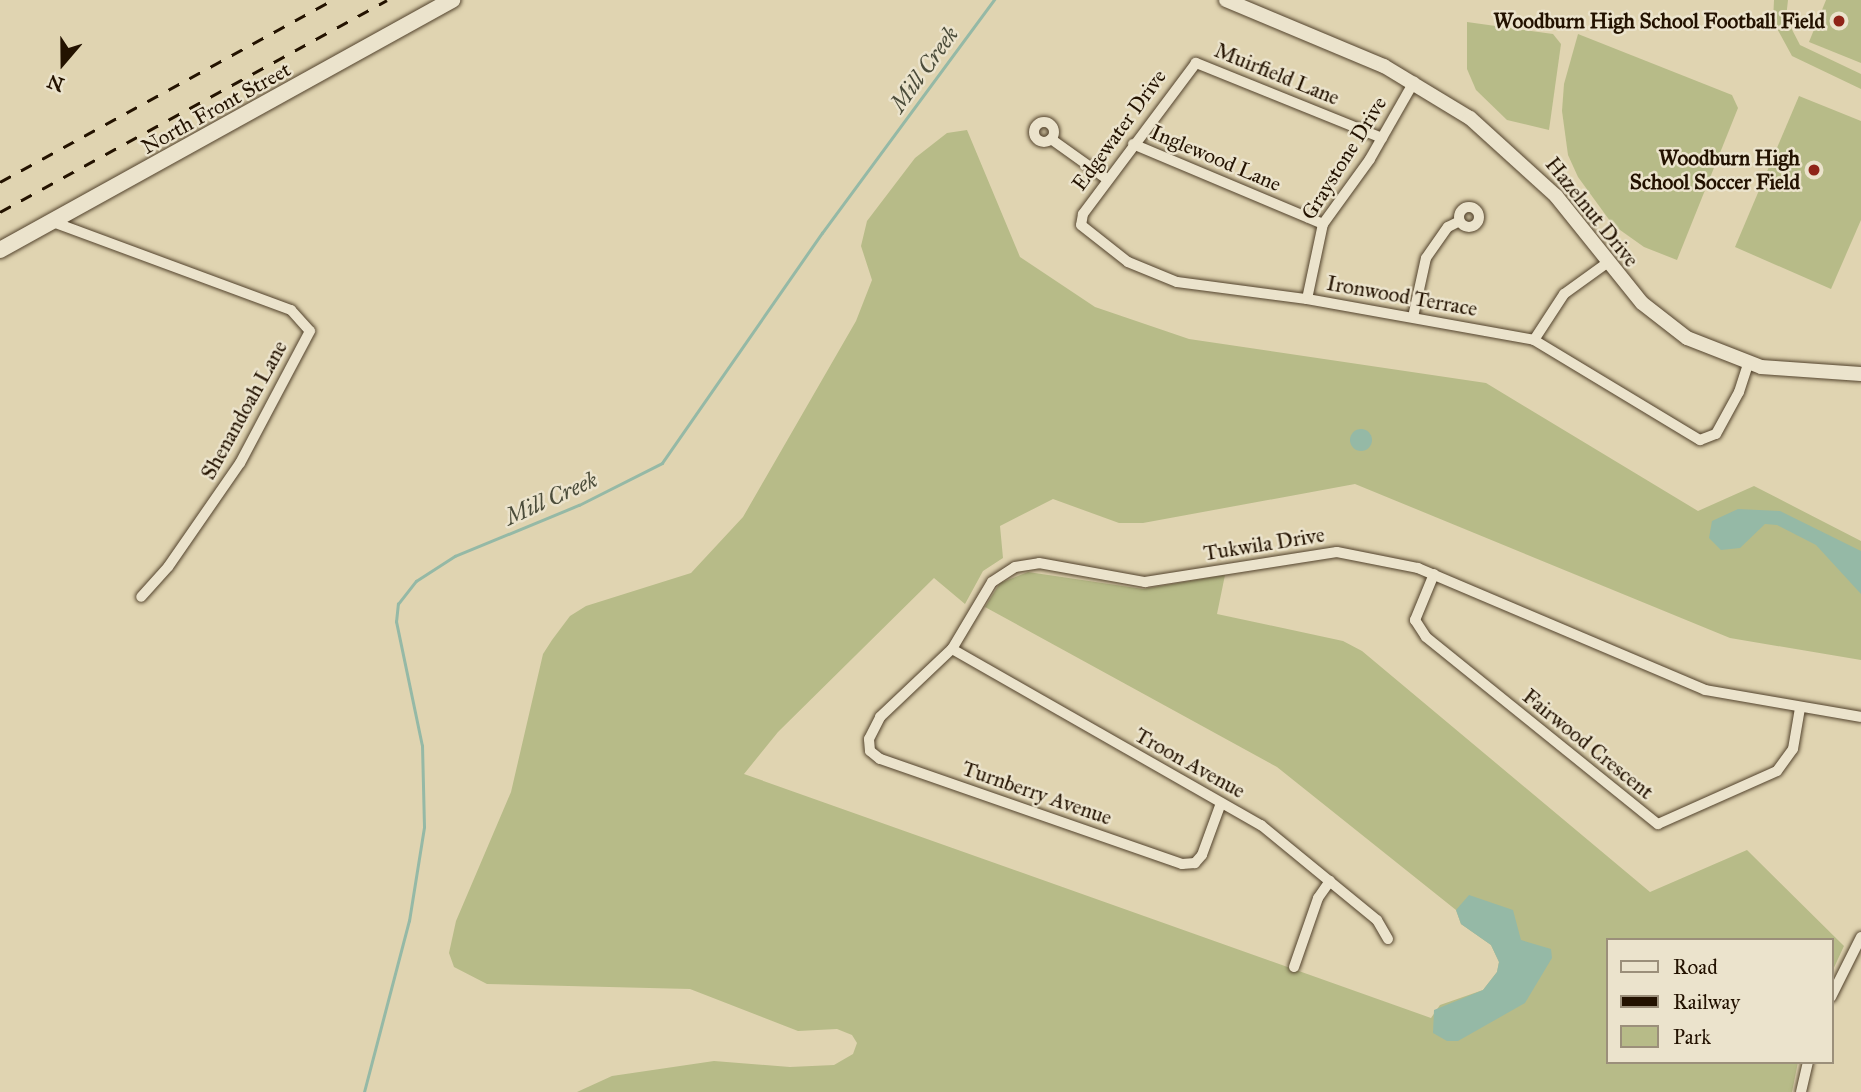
<!DOCTYPE html>
<style>
body{margin:0}
#map{position:relative;width:1861px;height:1092px;overflow:hidden;background:#e0d4b1;font-family:"IM FELL Great Primer",serif}
div>[style]{position:absolute}
[style*='--x']{left:calc(var(--x)*1px);top:calc(var(--y)*1px);width:calc(var(--w)*1px);rotate:calc(var(--a)*1deg)}
.green>*{inset:0;background:#b7bb88}
.water>*{inset:0;background:#95b9a6}
.round{border-radius:50%}
.stream>*{height:2.5px;margin:-1.25px;padding:0 1.25px;transform-origin:1.25px;border-radius:1.25px;background:#95b9a6}
.roads{filter:drop-shadow(0 0 2px #52422c) drop-shadow(0 0 2px #52422c)}
.minor>*{height:10px;margin:-5px;padding:0 5px;transform-origin:5px;border-radius:5px;background:#ebe3cc}
.minor>.ring{margin:-5px;padding:0;box-sizing:content-box;background:none;border:10px solid #ebe3cc;border-radius:50%}
.tertiary>*{height:14px;margin:-7px;padding:0 7px;transform-origin:7px;border-radius:7px;background:#ebe3cc}
.secondary>*{height:16px;margin:-8px;padding:0 8px;transform-origin:8px;border-radius:8px;background:#ebe3cc}
.rail>*{height:2.5px;margin-top:-1.25px;transform-origin:0;background:repeating-linear-gradient(90deg,#231200 0 12px,transparent 0 24px)}
.dots>*{width:19px;height:19px;translate:-50% -50%;box-sizing:border-box;border:4px solid #ebe3cc;border-radius:50%}
span{translate:-50% -50%;white-space:nowrap;text-align:center;line-height:1.15;-webkit-text-stroke:5px #ebe3cc;paint-order:stroke}
.poi-label{font-size:21px;color:#231200;font-weight:700}
.right{translate:-100% -50%;text-align:right}
.street-label{font-size:21px;color:#231200}
.water-label{font-size:23px;color:#4b4c3a;font-style:italic}
.legend{position:absolute;left:1606px;top:938px;width:228px;height:126px;box-sizing:border-box;background:#ebe3cc;border:2px solid #9b8f7a;margin:0;padding:9px 12px;list-style:none;font-size:21px;color:#231200}
.legend li{display:flex;align-items:center;gap:14px;height:35px}
.legend b{width:35px;border:2px solid #9b8f7a}
.north{position:absolute;left:28px;top:28px;width:70px;height:70px;-webkit-text-stroke:5px #ebe3cc;paint-order:stroke;rotate:200deg;font-size:19px;font-weight:700;line-height:28px;text-align:center;color:#231200}
.north::after{content:'';display:block;margin:auto;width:24px;height:32px;background:#231200;clip-path:polygon(50% 0,100% 100%,50% 72%,0 100%)}
</style>
<div id="map">
<div class="green">
<div style="clip-path:polygon(1774px 0,1788px 0,1786px 18px,1800px 45px,1861px 74px,1861px 89px,1792px 56px,1773px 21px)"></div>
<div style="clip-path:polygon(1826px 0,1861px 0,1861px 63px,1809px 42px)"></div>
<div style="clip-path:polygon(1467px 22px,1553px 34px,1561px 44px,1549px 130px,1507px 120px,1476px 90px,1467px 69px)"></div>
<div style="clip-path:polygon(1578px 34px,1732px 95px,1738px 108px,1677px 260px,1644px 247px,1613px 225px,1578px 177px,1568px 155px,1562px 111px,1564px 84px)"></div>
<div style="clip-path:polygon(1799px 96px,1861px 121px,1861px 220px,1831px 289px,1735px 247px)"></div>
<div style="clip-path:polygon(967px 130px,1020px 257px,1095px 307px,1189px 339px,1486px 383px,1698px 511px,1754px 486px,1861px 541px,1861px 660px,1730px 638px,1355px 484px,1143px 523px,1119px 523px,1053px 499px,1000px 526px,1003px 558px,983px 571px,965px 604px,934px 578px,778px 732px,744px 774px,1431px 1018px,1440px 1005px,1483px 990px,1497px 972px,1499px 962px,1491px 945px,1461px 924px,1456px 910px,1277px 767px,985px 607px,1000px 583px,1028px 572px,1143px 589px,1225px 575px,1217px 614px,1343px 641px,1362px 651px,1650px 892px,1747px 850px,1844px 946px,1831px 974px,1831px 940px,1607px 940px,1607px 1062px,1798px 1062px,1792px 1092px,577px 1092px,612px 1076px,714px 1061px,790px 1067px,834px 1065px,853px 1054px,857px 1043px,852px 1035px,837px 1029px,798px 1031px,690px 989px,487px 984px,454px 967px,449px 953px,456px 921px,511px 792px,543px 654px,552px 640px,570px 616px,586px 606px,691px 573px,743px 517px,856px 321px,872px 280px,861px 246px,867px 221px,915px 158px,947px 133px)"></div>
</div>
<div class="water">
<div class="round" style="left:1350px;top:429px;width:22px;height:22px"></div>
<div style="clip-path:polygon(1738px 509px,1780px 511px,1861px 551px,1861px 594px,1816px 545px,1777px 525px,1765px 524px,1740px 548px,1721px 550px,1709px 538px,1712px 521px)"></div>
<div style="clip-path:polygon(1469px 895px,1513px 910px,1521px 940px,1551px 949px,1552px 958px,1525px 1003px,1458px 1041px,1447px 1041px,1433px 1033px,1434px 1010px,1483px 990px,1497px 972px,1499px 962px,1491px 945px,1461px 924px,1456px 910px)"></div>
</div>
<div class="stream">
<div style="--x:364;--y:1092;--w:177;--a:-75.3"></div>
<div style="--x:409;--y:921;--w:95;--a:-80.9"></div>
<div style="--x:424;--y:827;--w:81;--a:-91.4"></div>
<div style="--x:422;--y:746;--w:127;--a:-101.8"></div>
<div style="--x:396;--y:622;--w:18;--a:-84"></div>
<div style="--x:398;--y:604;--w:29;--a:-52"></div>
<div style="--x:416;--y:581;--w:46;--a:-32.7"></div>
<div style="--x:455;--y:556;--w:134;--a:-22.4"></div>
<div style="--x:579;--y:505;--w:93;--a:-26.8"></div>
<div style="--x:662;--y:463;--w:280;--a:-55.2"></div>
<div style="--x:822;--y:233;--w:290;--a:-53.6"></div>
</div>
<div class="roads">
<div class="minor">
<div class="ring" style="left:1034px;top:122px;width:10px;height:10px"></div>
<div style="--x:1382;--y:138;--w:201;--a:-158"></div>
<div style="--x:1196;--y:63;--w:189;--a:126.8"></div>
<div style="--x:1083;--y:214;--w:11;--a:100"></div>
<div style="--x:1081;--y:225;--w:60;--a:38.2"></div>
<div style="--x:1128;--y:262;--w:53;--a:22.2"></div>
<div style="--x:1177;--y:282;--w:131;--a:7.5"></div>
<div style="--x:1307;--y:299;--w:231;--a:10.2"></div>
<div style="--x:1534;--y:340;--w:194;--a:31.1"></div>
<div style="--x:1700;--y:440;--w:17;--a:-21"></div>
<div style="--x:1716;--y:434;--w:48;--a:-61.3"></div>
<div style="--x:1739;--y:392;--w:29;--a:-72"></div>
<div style="--x:1051;--y:139;--w:69;--a:35.5"></div>
<div style="--x:1133;--y:144;--w:206;--a:22.8"></div>
<div class="ring" style="left:1459px;top:207px;width:10px;height:10px"></div>
<div style="--x:53;--y:222;--w:254;--a:20.3"></div>
<div style="--x:291;--y:310;--w:28;--a:48"></div>
<div style="--x:310;--y:331;--w:149;--a:117.9"></div>
<div style="--x:240;--y:463;--w:126;--a:124.7"></div>
<div style="--x:168;--y:567;--w:40;--a:132"></div>
<div style="--x:1307;--y:299;--w:77;--a:-78"></div>
<div style="--x:1323;--y:224;--w:80;--a:-54.1"></div>
<div style="--x:1370;--y:159;--w:89;--a:-60.3"></div>
<div style="--x:1413;--y:317;--w:60;--a:-77.6"></div>
<div style="--x:1426;--y:258;--w:38;--a:-55"></div>
<div style="--x:1448;--y:227;--w:13;--a:-27"></div>
<div style="--x:1534;--y:340;--w:55;--a:-56.9"></div>
<div style="--x:1564;--y:294;--w:53;--a:-35.8"></div>
<div style="--x:1434;--y:574;--w:50;--a:112.4"></div>
<div style="--x:1415;--y:620;--w:20;--a:57"></div>
<div style="--x:1426;--y:637;--w:298;--a:38.9"></div>
<div style="--x:1658;--y:824;--w:130;--a:-24"></div>
<div style="--x:1777;--y:771;--w:27;--a:-54"></div>
<div style="--x:1793;--y:749;--w:42;--a:-80.3"></div>
<div style="--x:952;--y:649;--w:356;--a:29.7"></div>
<div style="--x:1261;--y:825;--w:150;--a:39.3"></div>
<div style="--x:1377;--y:920;--w:22;--a:60"></div>
<div style="--x:1221;--y:803;--w:55;--a:110.1"></div>
<div style="--x:1202;--y:855;--w:11;--a:131"></div>
<div style="--x:1195;--y:863;--w:13;--a:176"></div>
<div style="--x:1182;--y:864;--w:320;--a:-160.8"></div>
<div style="--x:880;--y:759;--w:13;--a:-141"></div>
<div style="--x:870;--y:751;--w:12;--a:-95"></div>
<div style="--x:869;--y:739;--w:25;--a:-63"></div>
<div style="--x:880;--y:717;--w:99;--a:-43.4"></div>
<div style="--x:952;--y:649;--w:78;--a:-59.2"></div>
<div style="--x:992;--y:582;--w:27;--a:-33"></div>
<div style="--x:1015;--y:567;--w:24;--a:-9"></div>
<div style="--x:1039;--y:563;--w:108;--a:10.2"></div>
<div style="--x:1145;--y:582;--w:194;--a:-8.9"></div>
<div style="--x:1337;--y:552;--w:83;--a:11.2"></div>
<div style="--x:1418;--y:568;--w:312;--a:23"></div>
<div style="--x:1705;--y:690;--w:158;--a:9.8"></div>
<div style="--x:1294;--y:967;--w:73;--a:-70.8"></div>
<div style="--x:1318;--y:898;--w:21;--a:-55"></div>
<div style="--x:1831;--y:997;--w:67;--a:-63.4"></div>
<div style="--x:1801;--y:1092;--w:31;--a:-77"></div>
</div>
<div class="tertiary">
<div style="--x:1226;--y:0;--w:171;--a:22.7"></div>
<div style="--x:1384;--y:66;--w:100;--a:31.2"></div>
<div style="--x:1470;--y:118;--w:116;--a:42.2"></div>
<div style="--x:1556;--y:196;--w:137;--a:51.2"></div>
<div style="--x:1642;--y:303;--w:57;--a:37.9"></div>
<div style="--x:1687;--y:338;--w:79;--a:21.4"></div>
<div style="--x:1761;--y:367;--w:100;--a:4"></div>
</div>
<div class="secondary">
<div style="--x:0;--y:250;--w:517;--a:-28.95"></div>
</div>
</div>
<div class="rail">
<div style="--x:0;--y:182;--w:379;--a:-28.7"></div>
<div style="--x:0;--y:212;--w:441;--a:-28.7"></div>
</div>
<div class="dots">
<div style="left:1839px;top:21px;background:#8f2418"></div>
<div style="left:1814px;top:170px;background:#8f2418"></div>
</div>
<div class="poi-label">
<span class="right" style="left:1825px;top:21px">Woodburn High School Football Field</span>
<span class="right" style="left:1800px;top:170px">Woodburn High<br>School Soccer Field</span>
</div>
<div class="street-label">
<span style="left:1277px;top:74px;rotate:22deg">Muirfield Lane</span>
<span style="left:216px;top:108px;rotate:-29deg">North Front Street</span>
<span style="left:1119px;top:130px;rotate:-54deg">Edgewater Drive</span>
<span style="left:1216px;top:158px;rotate:23deg">Inglewood Lane</span>
<span style="left:1344px;top:158px;rotate:-58deg">Graystone Drive</span>
<span style="left:1592px;top:212px;rotate:51deg">Hazelnut Drive</span>
<span style="left:1402px;top:296px;rotate:10deg">Ironwood Terrace</span>
<span style="left:244px;top:410px;rotate:-61deg">Shenandoah Lane</span>
<span style="left:1264px;top:544px;rotate:-9deg">Tukwila Drive</span>
<span style="left:1588px;top:744px;rotate:39deg">Fairwood Crescent</span>
<span style="left:1190px;top:763px;rotate:29deg">Troon Avenue</span>
<span style="left:1037px;top:793px;rotate:19deg">Turnberry Avenue</span>
</div>
<div class="water-label">
<span style="left:924px;top:69px;rotate:-54deg">Mill Creek</span>
<span style="left:551px;top:498px;rotate:-24deg">Mill Creek</span>
</div>
<ul class="legend">
<li><b style="height:9px;background:#ebe3cc"></b>Road</li>
<li><b style="height:9px;background:#231200"></b>Railway</li>
<li><b style="height:19px;background:#b7bb88"></b>Park</li>
</ul>
<div class="north">N</div>
</div>
